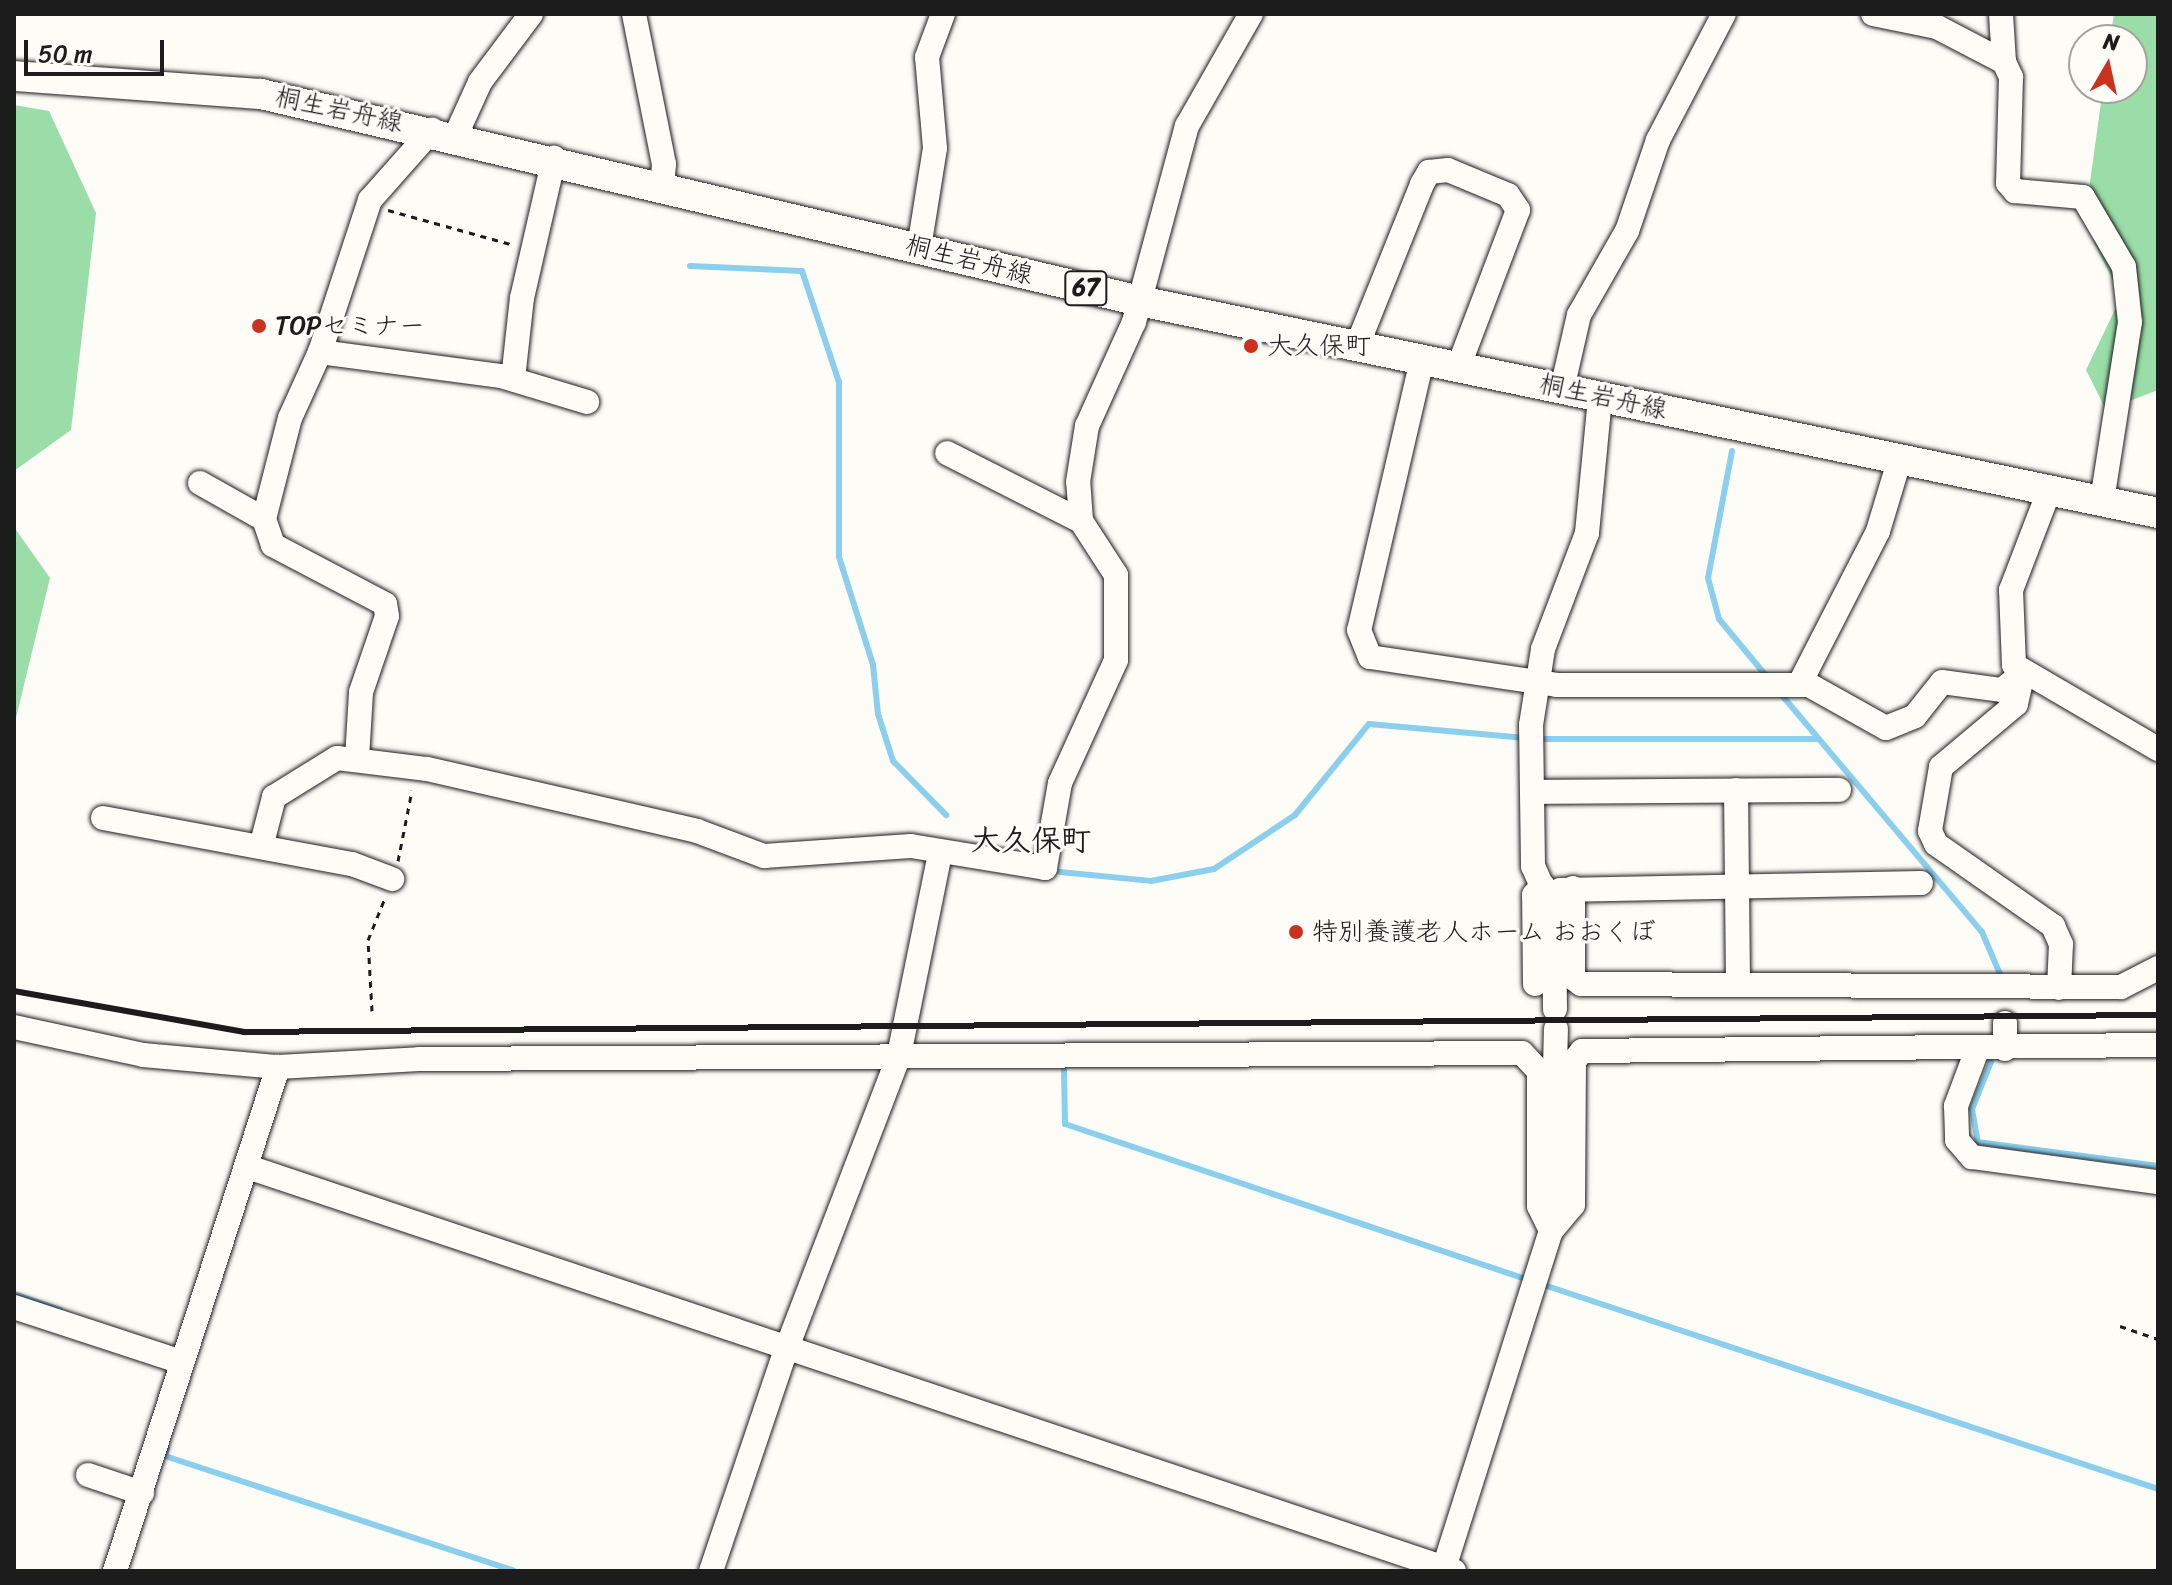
<!DOCTYPE html>
<meta charset="utf-8">
<style>
body{margin:0}
#map{position:relative;width:2172px;height:1585px;overflow:hidden;background:#fdfcf7;font-family:Sriracha,"Klee One",sans-serif}
div>[style]{position:absolute}
[style*='--x']{left:calc(var(--x)*1px);top:calc(var(--y)*1px);width:calc(var(--w)*1px);rotate:calc(var(--a)*1deg)}
.green>*{inset:0;background:#9adda8}
.stream>*{height:6px;margin:-3px;padding:0 3px;transform-origin:3px;border-radius:3px;background:#8bcfed}
.path>*{height:3px;margin-top:-1.5px;transform-origin:0;background:repeating-linear-gradient(90deg,#1c1c1c 0 6px,transparent 0 12px)}
.roads{filter:drop-shadow(0 0 2px #1c1c1c) drop-shadow(0 0 2px #1c1c1c)}
.minor>*{height:24px;margin:-12px;padding:0 12px;transform-origin:12px;border-radius:12px;background:#fdfcf7}
.major>*{height:30px;margin:-15px;padding:0 15px;transform-origin:15px;border-radius:15px;background:#fdfcf7}
.rail>*{height:6px;margin:-3px;padding:0 3px;transform-origin:3px;border-radius:3px;background:#1c1c1c}
.dots>*{width:22px;height:22px;translate:-50% -50%;box-sizing:border-box;border:4px solid #fdfcf7;border-radius:50%}
span{translate:-50% -50%;white-space:nowrap;text-align:center;line-height:1.15;-webkit-text-stroke:6px #fdfcf7;paint-order:stroke}
.shield-label span{padding:2px 6px;background:#fdfcf7;border:2px solid;border-radius:6px;-webkit-text-stroke-width:0}
.shield-label{font-size:24px;color:#1c1c1c;font-weight:700}
.street-label{font-size:26px;color:#1c1c1c}
.poi-label{font-size:26px;color:#1c1c1c}
.left{translate:0 -50%;text-align:left}
.quarter-label{font-size:30px;color:#1c1c1c;font-weight:700}
.frame{position:absolute;inset:0;border:16px solid #1c1c1c;pointer-events:none}
.north{position:absolute;left:2068px;top:24px;width:80px;height:80px;box-sizing:border-box;background:#fdfcf7;border:2px solid #a3a29f;border-radius:50%;rotate:9deg;font-size:22px;font-weight:700;line-height:32px;text-align:center;color:#1c1c1c}
.north::after{content:'';display:block;margin:auto;width:28px;height:36px;background:#c8321e;clip-path:polygon(50% 0,100% 100%,50% 72%,0 100%)}
.scale{position:absolute;left:24px;top:40px;width:140px;height:36px;box-sizing:border-box;border:4px solid #1c1c1c;border-top:0;padding-left:10px;font-size:24px;line-height:28px;white-space:nowrap;color:#1c1c1c;-webkit-text-stroke:6px #fdfcf7;paint-order:stroke}
</style>
<div id="map">
<div class="green">
<div style="clip-path:polygon(2114px 14px,2158px 14px,2158px 390px,2106px 410px,2086px 370px,2121px 297px,2093px 240px,2090px 182px,2103px 88px,2132px 88px,2132px 40px,2110px 40px)"></div>
<div style="clip-path:polygon(14px 105px,49px 111px,96px 213px,71px 430px,14px 471px)"></div>
<div style="clip-path:polygon(14px 527px,50px 578px,14px 726px)"></div>
</div>
<div class="stream">
<div style="--x:690;--y:266;--w:112;--a:2.6"></div>
<div style="--x:802;--y:271;--w:117;--a:71.6"></div>
<div style="--x:839;--y:382;--w:175;--a:90"></div>
<div style="--x:839;--y:557;--w:113;--a:72.5"></div>
<div style="--x:873;--y:665;--w:49;--a:84.2"></div>
<div style="--x:878;--y:714;--w:49;--a:72.3"></div>
<div style="--x:893;--y:761;--w:76;--a:45.5"></div>
<div style="--x:1732;--y:451;--w:129;--a:100.7"></div>
<div style="--x:1708;--y:578;--w:42;--a:75"></div>
<div style="--x:1719;--y:619;--w:77;--a:50.3"></div>
<div style="--x:1780;--y:693;--w:313;--a:49.8"></div>
<div style="--x:1982;--y:932;--w:51;--a:66.9"></div>
<div style="--x:1537;--y:739;--w:281;--a:0"></div>
<div style="--x:1060;--y:872;--w:91;--a:5.6"></div>
<div style="--x:1151;--y:881;--w:64;--a:-10.8"></div>
<div style="--x:1214;--y:869;--w:97;--a:-33.7"></div>
<div style="--x:1295;--y:815;--w:117;--a:-50.9"></div>
<div style="--x:1369;--y:724;--w:157;--a:5.1"></div>
<div style="--x:1991;--y:1062;--w:51;--a:112"></div>
<div style="--x:1972;--y:1109;--w:34;--a:80"></div>
<div style="--x:1978;--y:1142;--w:182;--a:7.6"></div>
<div style="--x:1064;--y:1070;--w:54;--a:88.9"></div>
<div style="--x:1065;--y:1124;--w:492;--a:18.6"></div>
<div style="--x:1541;--y:1284;--w:650;--a:18.38"></div>
<div style="--x:14;--y:1294;--w:49;--a:19.2"></div>
<div style="--x:167;--y:1448;--w:8;--a:104"></div>
<div style="--x:165;--y:1456;--w:367;--a:18.2"></div>
</div>
<div class="path">
<div style="--x:388;--y:210;--w:128;--a:15.5"></div>
<div style="--x:398;--y:861;--w:72;--a:-78.8"></div>
<div style="--x:372;--y:1011;--w:71;--a:-93.2"></div>
<div style="--x:368;--y:940;--w:45;--a:-68"></div>
<div style="--x:2120;--y:1326;--w:40;--a:18.9"></div>
</div>
<div class="roads">
<div class="minor">
<div style="--x:634;--y:14;--w:153;--a:78.7"></div>
<div style="--x:664;--y:164;--w:21;--a:95"></div>
<div style="--x:1873;--y:14;--w:65;--a:11.5"></div>
<div style="--x:1937;--y:27;--w:76;--a:27.6"></div>
<div style="--x:2004;--y:62;--w:17;--a:65"></div>
<div style="--x:2011;--y:77;--w:106;--a:91.6"></div>
<div style="--x:2008;--y:183;--w:11;--a:49"></div>
<div style="--x:2015;--y:191;--w:68;--a:5"></div>
<div style="--x:2083;--y:197;--w:81;--a:59.6"></div>
<div style="--x:2124;--y:267;--w:55;--a:83.8"></div>
<div style="--x:2130;--y:322;--w:181;--a:98.9"></div>
<div style="--x:2001;--y:14;--w:48;--a:86.4"></div>
<div style="--x:456;--y:135;--w:58;--a:-65.6"></div>
<div style="--x:480;--y:82;--w:85;--a:-53.1"></div>
<div style="--x:919;--y:248;--w:101;--a:-80.9"></div>
<div style="--x:935;--y:148;--w:91;--a:-95"></div>
<div style="--x:927;--y:57;--w:46;--a:-69.6"></div>
<div style="--x:1357;--y:346;--w:175;--a:-68.1"></div>
<div style="--x:1422;--y:184;--w:14;--a:-60"></div>
<div style="--x:1429;--y:172;--w:19;--a:-6"></div>
<div style="--x:1448;--y:170;--w:65;--a:22.6"></div>
<div style="--x:1508;--y:195;--w:18;--a:56"></div>
<div style="--x:1518;--y:210;--w:169;--a:110.8"></div>
<div style="--x:320;--y:352;--w:183;--a:7.6"></div>
<div style="--x:501;--y:376;--w:90;--a:16.8"></div>
<div style="--x:1422;--y:360;--w:277;--a:103.1"></div>
<div style="--x:1359;--y:630;--w:29;--a:68"></div>
<div style="--x:1370;--y:657;--w:189;--a:8.5"></div>
<div style="--x:1557;--y:685;--w:252;--a:0"></div>
<div style="--x:1809;--y:685;--w:88;--a:29.2"></div>
<div style="--x:1886;--y:728;--w:31;--a:-22"></div>
<div style="--x:1915;--y:716;--w:43;--a:-51.5"></div>
<div style="--x:1942;--y:682;--w:61;--a:7.6"></div>
<div style="--x:2002;--y:690;--w:27;--a:-39"></div>
<div style="--x:513;--y:379;--w:81;--a:-83.7"></div>
<div style="--x:522;--y:298;--w:144;--a:-77.1"></div>
<div style="--x:1562;--y:389;--w:76;--a:-77.1"></div>
<div style="--x:1579;--y:315;--w:97;--a:-60.3"></div>
<div style="--x:1627;--y:231;--w:96;--a:-71.2"></div>
<div style="--x:1658;--y:140;--w:142;--a:-62.4"></div>
<div style="--x:200;--y:483;--w:73;--a:29.4"></div>
<div style="--x:2049;--y:491;--w:106;--a:111"></div>
<div style="--x:2011;--y:590;--w:75;--a:87.7"></div>
<div style="--x:2014;--y:665;--w:167;--a:30.3"></div>
<div style="--x:1081;--y:521;--w:39;--a:-94"></div>
<div style="--x:1078;--y:482;--w:57;--a:-80.9"></div>
<div style="--x:1087;--y:426;--w:114;--a:-65.7"></div>
<div style="--x:1134;--y:322;--w:203;--a:-74.9"></div>
<div style="--x:1187;--y:126;--w:129;--a:-60.3"></div>
<div style="--x:2023;--y:673;--w:32;--a:103"></div>
<div style="--x:2016;--y:704;--w:98;--a:140"></div>
<div style="--x:1941;--y:767;--w:65;--a:99.8"></div>
<div style="--x:1930;--y:831;--w:14;--a:65"></div>
<div style="--x:1936;--y:844;--w:143;--a:35"></div>
<div style="--x:2053;--y:926;--w:20;--a:66"></div>
<div style="--x:2061;--y:944;--w:44;--a:92.6"></div>
<div style="--x:1799;--y:685;--w:173;--a:-62.8"></div>
<div style="--x:1878;--y:531;--w:76;--a:-73.2"></div>
<div style="--x:357;--y:758;--w:66;--a:-86.5"></div>
<div style="--x:361;--y:692;--w:80;--a:-71.1"></div>
<div style="--x:387;--y:616;--w:12;--a:-99"></div>
<div style="--x:385;--y:604;--w:127;--a:-152.2"></div>
<div style="--x:273;--y:545;--w:28;--a:-109"></div>
<div style="--x:264;--y:519;--w:104;--a:-75.6"></div>
<div style="--x:290;--y:418;--w:72;--a:-65.6"></div>
<div style="--x:320;--y:352;--w:160;--a:-71.8"></div>
<div style="--x:370;--y:200;--w:94;--a:-48.5"></div>
<div style="--x:1736;--y:790;--w:192;--a:89.4"></div>
<div style="--x:1533;--y:792;--w:306;--a:-0.4"></div>
<div style="--x:103;--y:818;--w:253;--a:10.5"></div>
<div style="--x:352;--y:864;--w:43;--a:20.6"></div>
<div style="--x:261;--y:847;--w:52;--a:-75.4"></div>
<div style="--x:274;--y:797;--w:74;--a:-31.8"></div>
<div style="--x:337;--y:758;--w:91;--a:7"></div>
<div style="--x:427;--y:769;--w:277;--a:12.9"></div>
<div style="--x:697;--y:831;--w:72;--a:20.5"></div>
<div style="--x:764;--y:856;--w:147;--a:-3.9"></div>
<div style="--x:911;--y:846;--w:136;--a:9.3"></div>
<div style="--x:1045;--y:868;--w:86;--a:-80"></div>
<div style="--x:1060;--y:783;--w:135;--a:-65.5"></div>
<div style="--x:1116;--y:660;--w:85;--a:-90"></div>
<div style="--x:1116;--y:575;--w:64;--a:-122.9"></div>
<div style="--x:1081;--y:521;--w:150;--a:-153.1"></div>
<div style="--x:1573;--y:888;--w:90;--a:90"></div>
<div style="--x:1573;--y:978;--w:10;--a:37"></div>
<div style="--x:1581;--y:984;--w:540;--a:0.32"></div>
<div style="--x:2121;--y:987;--w:42;--a:-27.2"></div>
<div style="--x:1560;--y:890;--w:361;--a:-1.1"></div>
<div style="--x:1535;--y:984;--w:89;--a:-90.6"></div>
<div style="--x:1534;--y:895;--w:13;--a:-48"></div>
<div style="--x:1555;--y:1009;--w:95;--a:-90.6"></div>
<div style="--x:1554;--y:914;--w:52;--a:-113.6"></div>
<div style="--x:1533;--y:866;--w:141;--a:-90.8"></div>
<div style="--x:1531;--y:725;--w:77;--a:-81"></div>
<div style="--x:1543;--y:649;--w:124;--a:-69.2"></div>
<div style="--x:1587;--y:533;--w:137;--a:-84.5"></div>
<div style="--x:2005;--y:1023;--w:26;--a:90"></div>
<div style="--x:14;--y:1027;--w:132;--a:12.2"></div>
<div style="--x:143;--y:1055;--w:136;--a:5.1"></div>
<div style="--x:278;--y:1067;--w:141;--a:-3.2"></div>
<div style="--x:419;--y:1059;--w:1103;--a:-0.31"></div>
<div style="--x:1522;--y:1053;--w:25;--a:47"></div>
<div style="--x:1539;--y:1071;--w:135;--a:90"></div>
<div style="--x:1539;--y:1206;--w:28;--a:64"></div>
<div style="--x:1551;--y:1231;--w:34;--a:-50"></div>
<div style="--x:1573;--y:1205;--w:144;--a:-89.6"></div>
<div style="--x:1574;--y:1061;--w:13;--a:-51"></div>
<div style="--x:1582;--y:1051;--w:576;--a:-0.6"></div>
<div style="--x:1977;--y:1050;--w:60;--a:110.6"></div>
<div style="--x:1956;--y:1106;--w:34;--a:88"></div>
<div style="--x:1957;--y:1140;--w:23;--a:49"></div>
<div style="--x:1972;--y:1157;--w:188;--a:7.7"></div>
<div style="--x:248;--y:1167;--w:1272;--a:18.52"></div>
<div style="--x:14;--y:1307;--w:176;--a:18.2"></div>
<div style="--x:88;--y:1475;--w:57;--a:18.4"></div>
<div style="--x:115;--y:1571;--w:530;--a:-72.08"></div>
<div style="--x:711;--y:1571;--w:233;--a:-71.3"></div>
<div style="--x:786;--y:1350;--w:316;--a:-69"></div>
<div style="--x:899;--y:1055;--w:206;--a:-78.5"></div>
<div style="--x:1443;--y:1571;--w:357;--a:-72.4"></div>
<div style="--x:1551;--y:1231;--w:202;--a:-88.6"></div>
</div>
<div class="major">
<div style="--x:14;--y:76;--w:248;--a:4.2"></div>
<div style="--x:261;--y:94;--w:903;--a:13.25"></div>
<div style="--x:1140;--y:301;--w:1040;--a:11.76"></div>
</div>
</div>
<div class="rail">
<div style="--x:14;--y:991;--w:234;--a:10.1"></div>
<div style="--x:244;--y:1032;--w:1914;--a:-0.51"></div>
</div>
<div class="dots">
<div style="left:259px;top:326px;background:#c8321e"></div>
<div style="left:1251px;top:346px;background:#c8321e"></div>
<div style="left:1296px;top:932px;background:#c8321e"></div>
</div>
<div class="shield-label">
<span style="left:1086px;top:288px">67</span>
</div>
<div class="street-label">
<span style="left:339px;top:110px;rotate:12deg">桐生岩舟線</span>
<span style="left:969px;top:260px;rotate:14deg">桐生岩舟線</span>
<span style="left:1603px;top:397px;rotate:12deg">桐生岩舟線</span>
</div>
<div class="poi-label">
<span class="left" style="left:275px;top:326px">TOPセミナー</span>
<span class="left" style="left:1267px;top:346px">大久保町</span>
<span class="left" style="left:1312px;top:932px">特別養護老人ホーム おおくぼ</span>
</div>
<div class="quarter-label">
<span style="left:1031px;top:840px">大久保町</span>
</div>
<div class="frame"></div>
<div class="north">N</div>
<div class="scale">50 m</div>
</div>
